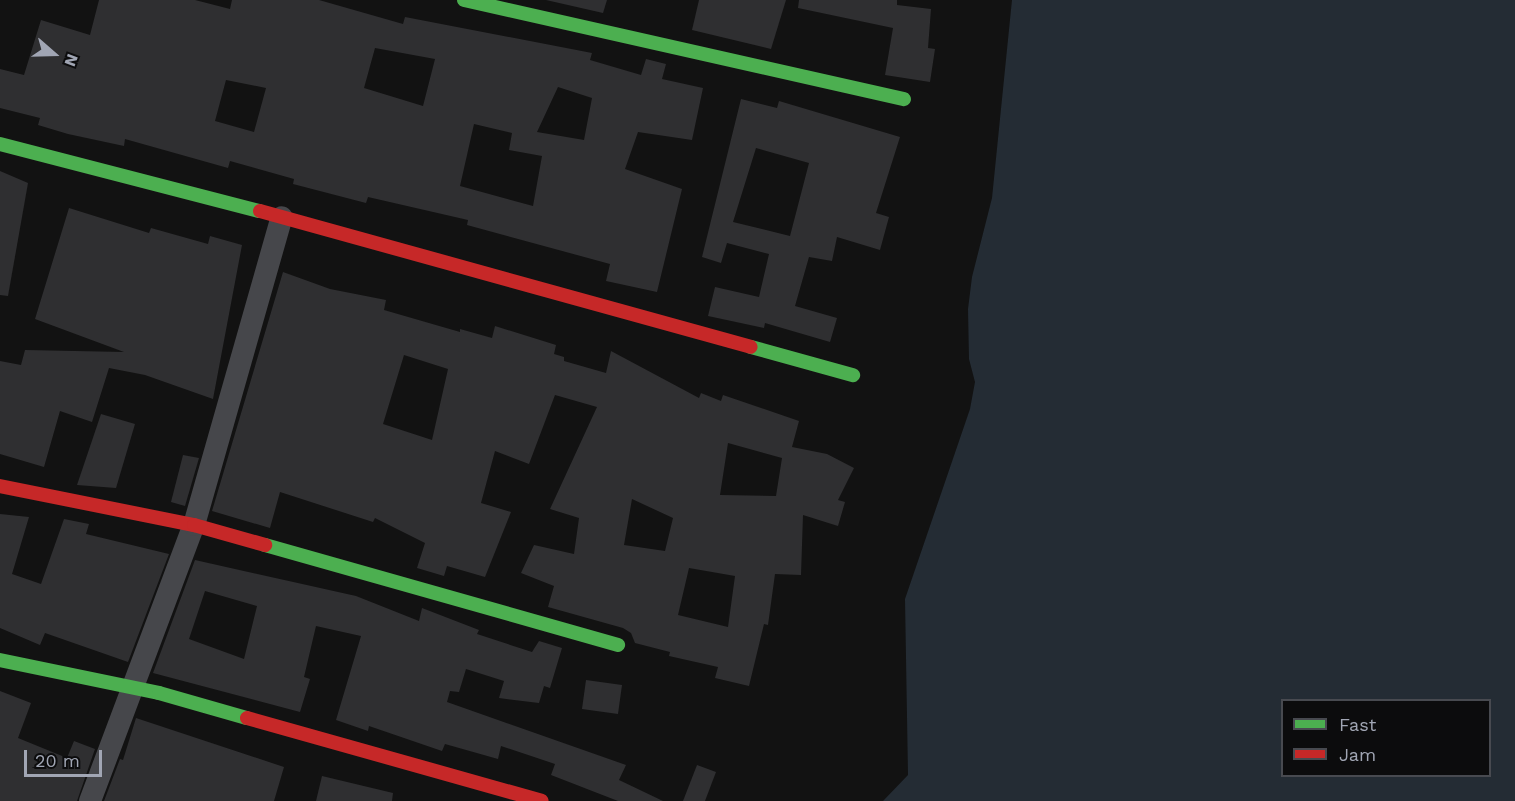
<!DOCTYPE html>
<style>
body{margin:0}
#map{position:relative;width:1515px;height:801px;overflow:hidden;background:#121212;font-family:"Work Sans",sans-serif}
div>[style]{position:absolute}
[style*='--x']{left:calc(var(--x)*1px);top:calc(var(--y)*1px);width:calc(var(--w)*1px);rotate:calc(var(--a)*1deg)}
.water>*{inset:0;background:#242c34}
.building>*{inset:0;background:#2f2f31}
.street>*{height:22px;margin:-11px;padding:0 11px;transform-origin:11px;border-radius:11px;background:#46474b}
.fast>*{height:14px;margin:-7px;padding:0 7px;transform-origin:7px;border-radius:7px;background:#4caf50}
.jam>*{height:14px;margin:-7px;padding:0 7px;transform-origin:7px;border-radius:7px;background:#c62828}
span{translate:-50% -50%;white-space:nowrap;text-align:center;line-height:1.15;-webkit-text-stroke:4.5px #0c0c0d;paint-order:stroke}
.legend{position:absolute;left:1281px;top:699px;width:210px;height:78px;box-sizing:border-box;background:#0c0c0d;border:2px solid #484a50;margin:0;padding:8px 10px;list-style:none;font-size:18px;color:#a1a6b4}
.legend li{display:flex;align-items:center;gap:12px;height:30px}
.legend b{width:30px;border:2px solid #484a50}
.north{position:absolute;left:24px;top:24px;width:60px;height:60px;-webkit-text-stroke:4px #0c0c0d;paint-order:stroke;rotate:110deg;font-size:16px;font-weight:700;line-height:24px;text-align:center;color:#a1a6b4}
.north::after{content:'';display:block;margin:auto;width:21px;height:27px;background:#a1a6b4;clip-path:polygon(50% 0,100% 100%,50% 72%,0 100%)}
.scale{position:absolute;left:24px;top:750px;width:78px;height:27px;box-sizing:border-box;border:3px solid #a1a6b4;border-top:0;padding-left:8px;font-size:18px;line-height:21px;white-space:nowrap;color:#a1a6b4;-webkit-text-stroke:4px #0c0c0d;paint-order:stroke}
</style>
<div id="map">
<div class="water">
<div style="clip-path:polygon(evenodd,1012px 0,1515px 0,1515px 801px,883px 801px,908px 775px,905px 599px,970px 409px,975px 382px,969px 359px,968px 309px,972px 277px,992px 198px,1012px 0,1282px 700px,1490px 700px,1490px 776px,1282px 776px,1282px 700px)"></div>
</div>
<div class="building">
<div style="clip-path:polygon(evenodd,99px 0,195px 0,230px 9px,232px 0,319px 0,403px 24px,405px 17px,592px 53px,590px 60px,641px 75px,646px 59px,666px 64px,662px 79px,703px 88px,692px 140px,638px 132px,625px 169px,682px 189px,657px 292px,606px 281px,610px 264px,467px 225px,468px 220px,368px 197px,366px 203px,293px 184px,294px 179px,230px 161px,228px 168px,125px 139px,124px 146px,68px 134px,38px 125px,40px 118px,0 108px,0 69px,24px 75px,41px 20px,90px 35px,99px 0,375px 48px,435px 59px,423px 106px,364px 88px,375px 48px,99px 0,226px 80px,266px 88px,254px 132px,215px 121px,226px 80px,99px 0,558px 87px,592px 98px,584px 140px,537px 132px,558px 87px,99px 0,474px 124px,512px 133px,509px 150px,542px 156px,533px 206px,460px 186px,474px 124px)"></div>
<div style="clip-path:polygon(546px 0,607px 0,603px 13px)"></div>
<div style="clip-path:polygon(699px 0,786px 0,771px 49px,692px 30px)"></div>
<div style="clip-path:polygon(799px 0,897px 0,897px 5px,931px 9px,928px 48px,935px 49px,930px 82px,885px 75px,893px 28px,798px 8px)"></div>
<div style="clip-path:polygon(evenodd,741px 99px,777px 108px,779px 101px,900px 137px,876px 213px,889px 217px,880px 250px,837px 237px,832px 261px,809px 257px,795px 306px,837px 318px,830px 342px,765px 323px,764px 328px,708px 316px,715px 287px,759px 297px,769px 254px,727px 243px,721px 263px,702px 257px,741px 99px,756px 148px,809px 163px,790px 236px,733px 222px,756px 148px)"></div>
<div style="clip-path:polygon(0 171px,28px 183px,8px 296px,0 295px)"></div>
<div style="clip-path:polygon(69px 208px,149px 233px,151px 228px,208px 244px,210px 236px,242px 245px,213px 399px,145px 375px,109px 368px,92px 422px,60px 411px,44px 467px,0 454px,0 361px,21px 365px,25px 350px,124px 352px,35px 319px)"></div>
<div style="clip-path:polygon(evenodd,283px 272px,330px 289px,386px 300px,384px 310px,460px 332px,460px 329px,492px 338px,495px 326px,556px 345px,554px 354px,564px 357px,564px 361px,606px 373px,611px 351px,699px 398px,701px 393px,721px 401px,723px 395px,799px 421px,792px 447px,827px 454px,854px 468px,838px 500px,845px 502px,838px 526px,803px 515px,801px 575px,775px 574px,768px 625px,764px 624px,749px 686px,715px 678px,718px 667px,669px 656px,670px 652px,635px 643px,631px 633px,623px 628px,548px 607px,554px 586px,521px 573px,534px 545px,574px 554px,579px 518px,550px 509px,597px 407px,555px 395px,529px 464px,495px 451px,481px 503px,511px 512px,485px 577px,447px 566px,444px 576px,417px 568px,425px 543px,375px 518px,373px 522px,280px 492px,270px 528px,212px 511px,283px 272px,404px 355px,448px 369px,432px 440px,383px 424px,404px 355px,283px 272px,728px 443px,782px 458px,776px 496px,720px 495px,728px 443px,283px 272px,632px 499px,673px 518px,665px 551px,624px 545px,632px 499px,283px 272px,689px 568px,735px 576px,728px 627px,678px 615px,689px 568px)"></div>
<div style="clip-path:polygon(101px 414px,135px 424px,116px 488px,77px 485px)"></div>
<div style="clip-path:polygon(183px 455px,199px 458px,185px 506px,171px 502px)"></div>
<div style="clip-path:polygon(0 514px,29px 517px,12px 574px,41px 584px,64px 519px,89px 524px,86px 534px,169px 554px,128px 662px,45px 633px,40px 645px,0 628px)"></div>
<div style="clip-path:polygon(evenodd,195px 560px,356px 596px,419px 621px,422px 608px,479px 630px,477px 634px,532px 652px,539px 641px,562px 648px,550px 688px,544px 686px,539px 703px,499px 698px,504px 681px,466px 669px,459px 692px,450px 691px,447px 702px,626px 765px,619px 780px,663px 801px,618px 801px,551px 775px,555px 764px,501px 746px,498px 759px,445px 744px,442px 751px,369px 726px,368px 731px,336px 720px,361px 636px,316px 626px,304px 677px,310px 679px,300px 712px,153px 673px,195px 560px,205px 591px,257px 606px,244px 659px,189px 639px,205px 591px)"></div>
<div style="clip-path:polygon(586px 680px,622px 685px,618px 714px,582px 709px)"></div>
<div style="clip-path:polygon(0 691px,31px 703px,18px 738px,67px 758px,74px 741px,95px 749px,77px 801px,0 801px)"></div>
<div style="clip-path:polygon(136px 718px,284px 767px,274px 801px,104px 801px,120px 759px,123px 760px)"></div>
<div style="clip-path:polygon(697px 765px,716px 772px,705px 801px,683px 801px)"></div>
<div style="clip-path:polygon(322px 776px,393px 793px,392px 801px,316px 801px)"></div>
</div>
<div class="street">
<div style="--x:90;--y:801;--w:295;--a:-69.4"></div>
<div style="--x:194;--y:525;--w:320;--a:-74.1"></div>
</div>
<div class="fast">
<div style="--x:464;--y:0;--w:451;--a:12.7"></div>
<div style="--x:0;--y:144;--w:268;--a:14.5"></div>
<div style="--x:751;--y:347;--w:106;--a:15.4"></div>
<div style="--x:265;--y:545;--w:367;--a:15.8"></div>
<div style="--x:0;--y:660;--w:162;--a:11.7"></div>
<div style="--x:159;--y:693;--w:91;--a:15.9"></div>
</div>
<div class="jam">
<div style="--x:260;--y:211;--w:509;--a:15.48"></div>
<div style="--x:0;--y:486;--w:198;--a:11.4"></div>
<div style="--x:194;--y:525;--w:74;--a:15.7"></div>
<div style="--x:247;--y:718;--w:306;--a:15.7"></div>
</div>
<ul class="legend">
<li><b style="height:8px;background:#4caf50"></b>Fast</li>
<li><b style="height:8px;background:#c62828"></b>Jam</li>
</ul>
<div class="north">N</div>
<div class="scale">20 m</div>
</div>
